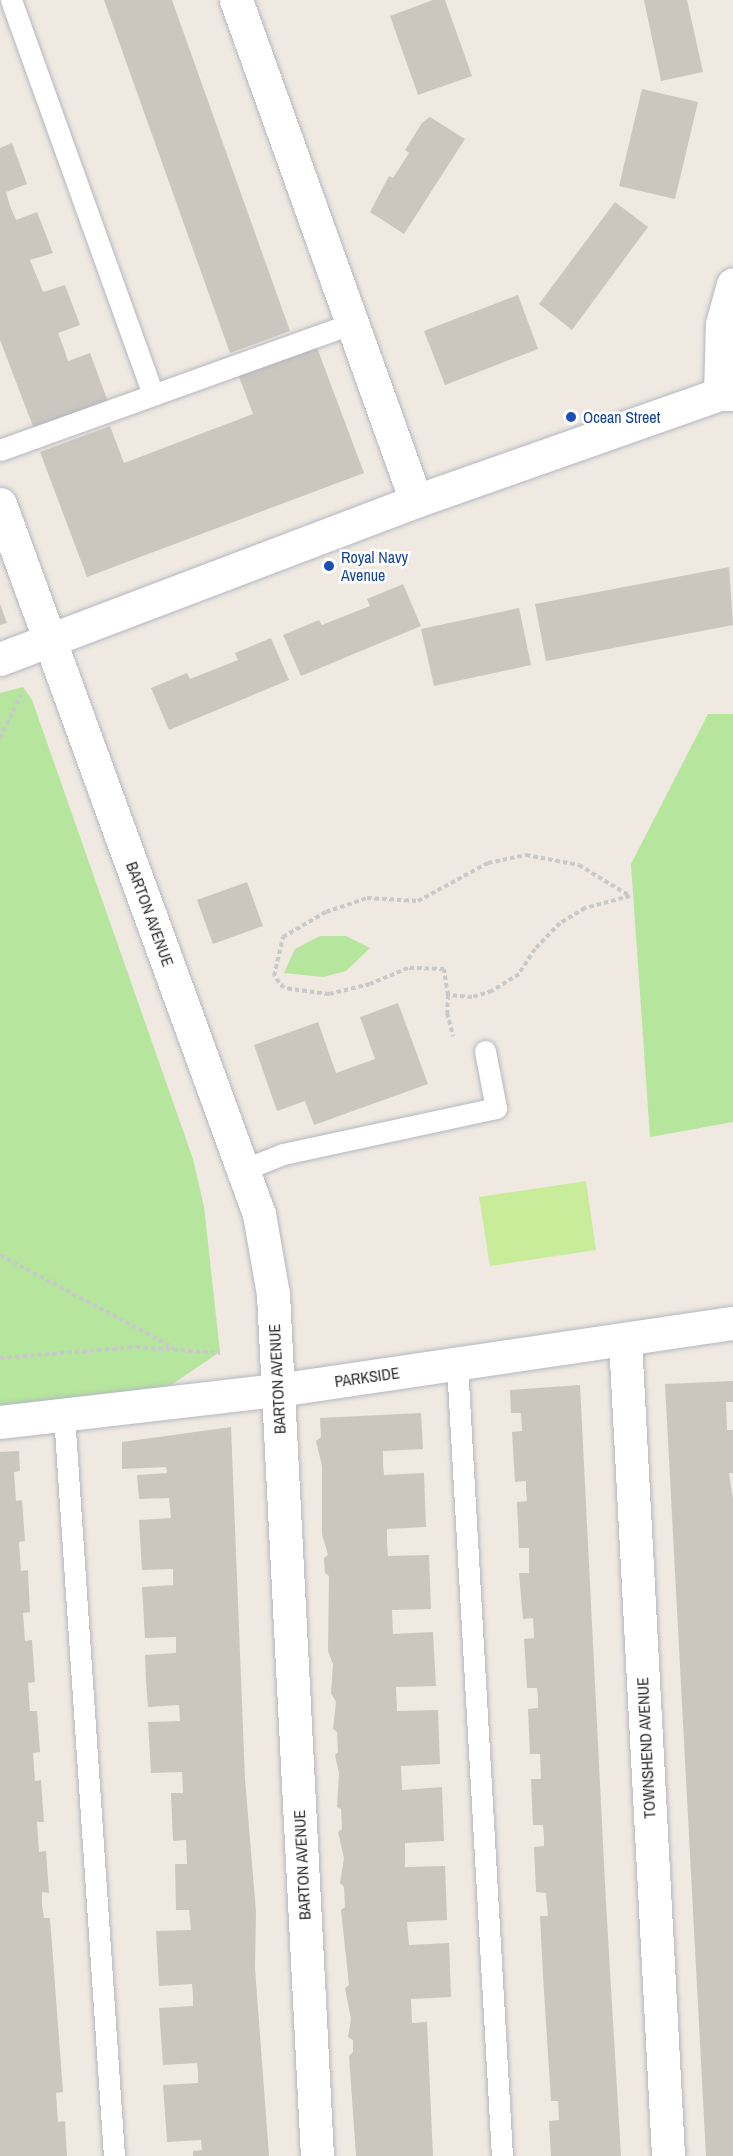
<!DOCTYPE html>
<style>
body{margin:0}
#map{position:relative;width:733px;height:2156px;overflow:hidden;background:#efe9e1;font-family:"Archivo Narrow",sans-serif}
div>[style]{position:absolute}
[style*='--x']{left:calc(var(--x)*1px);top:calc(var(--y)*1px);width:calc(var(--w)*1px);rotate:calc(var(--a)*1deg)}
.green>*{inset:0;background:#b6e59e}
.pitch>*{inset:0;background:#c9ec9a}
.building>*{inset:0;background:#cbc7bf}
.path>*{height:4px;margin-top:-2px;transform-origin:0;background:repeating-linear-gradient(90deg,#c9c9c9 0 4.5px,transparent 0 7.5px)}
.roads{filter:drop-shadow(0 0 2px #b4b7c1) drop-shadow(0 0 2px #b4b7c1)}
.lane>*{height:21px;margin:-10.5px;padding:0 10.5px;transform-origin:10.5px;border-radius:10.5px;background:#fff}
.street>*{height:33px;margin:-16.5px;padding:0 16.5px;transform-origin:16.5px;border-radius:16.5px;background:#fff}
.secondary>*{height:33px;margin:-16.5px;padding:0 16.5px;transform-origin:16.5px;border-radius:16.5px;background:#fff}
.dots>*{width:16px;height:16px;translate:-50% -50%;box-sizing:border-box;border:3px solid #fff;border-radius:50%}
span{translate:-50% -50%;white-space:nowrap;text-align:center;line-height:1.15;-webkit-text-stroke:5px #fff;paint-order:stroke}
.transit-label{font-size:16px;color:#164399}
.left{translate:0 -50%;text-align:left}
.street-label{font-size:16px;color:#2e2e2e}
</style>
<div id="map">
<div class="green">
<div style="clip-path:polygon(23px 687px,32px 700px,193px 1159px,204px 1207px,220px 1352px,165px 1389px,0 1406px,0 693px)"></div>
<div style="clip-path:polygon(708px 714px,733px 714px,733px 1122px,650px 1137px,631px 864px)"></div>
<div style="clip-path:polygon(320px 936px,346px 936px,370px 948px,346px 971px,323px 977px,284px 973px,295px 949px)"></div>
</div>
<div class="pitch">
<div style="clip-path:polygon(586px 1181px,596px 1250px,490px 1266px,479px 1197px)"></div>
</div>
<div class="building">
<div style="clip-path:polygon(104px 0,172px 0,290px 331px,230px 353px)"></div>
<div style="clip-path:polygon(433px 0,445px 0,472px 76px,418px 95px,390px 16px)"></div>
<div style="clip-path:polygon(644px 0,687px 0,703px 72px,661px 81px)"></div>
<div style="clip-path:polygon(642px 89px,698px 102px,675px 199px,619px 186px)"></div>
<div style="clip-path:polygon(430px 117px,465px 139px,404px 234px,370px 212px,389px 176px,393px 178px,409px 153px,405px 150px,422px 123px)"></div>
<div style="clip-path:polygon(12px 143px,27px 184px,6px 192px,10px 206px,16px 220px,37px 212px,53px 253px,30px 260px,43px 292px,65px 285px,80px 325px,58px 333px,64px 349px,68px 361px,90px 353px,108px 402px,34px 429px,0 340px,0 148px)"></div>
<div style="clip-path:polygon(615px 202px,648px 227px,572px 330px,539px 304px)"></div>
<div style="clip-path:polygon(518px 295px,538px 349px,445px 385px,424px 331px)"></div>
<div style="clip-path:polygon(316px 345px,364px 473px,87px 577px,40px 452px,110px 426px,124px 463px,253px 414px,238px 374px)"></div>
<div style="clip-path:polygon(729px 567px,733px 625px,546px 661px,535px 604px)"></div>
<div style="clip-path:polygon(403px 584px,421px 626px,301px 676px,283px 635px,319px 620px,322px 625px,370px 606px,367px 599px)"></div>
<div style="clip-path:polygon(0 604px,7px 623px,0 625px)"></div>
<div style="clip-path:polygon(519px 608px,531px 665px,434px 686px,421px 629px)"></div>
<div style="clip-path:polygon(271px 638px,289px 680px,169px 730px,151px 688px,187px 673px,190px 679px,238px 660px,235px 653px)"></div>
<div style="clip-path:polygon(247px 882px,263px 926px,213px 944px,197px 900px)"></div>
<div style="clip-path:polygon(398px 1003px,428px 1084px,314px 1125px,305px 1101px,277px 1111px,254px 1045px,318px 1022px,336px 1073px,375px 1059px,360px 1017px)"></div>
<div style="clip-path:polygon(733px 1381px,733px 1402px,726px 1402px,727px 1430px,733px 1430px,733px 1473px,729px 1473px,733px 1499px,733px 2156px,706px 2156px,665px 1384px)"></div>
<div style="clip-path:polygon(580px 1385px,606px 1903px,621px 2156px,551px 2156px,549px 2121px,559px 2120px,558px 2101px,551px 2101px,543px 1976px,540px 1916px,548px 1916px,547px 1906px,546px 1893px,536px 1892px,534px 1847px,544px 1846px,544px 1836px,543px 1825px,533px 1825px,531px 1779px,541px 1779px,540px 1754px,530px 1754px,528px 1709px,538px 1708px,538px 1697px,537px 1688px,527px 1688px,524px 1639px,534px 1638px,533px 1618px,523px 1619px,519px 1573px,529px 1573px,529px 1548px,519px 1548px,517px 1502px,527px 1501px,526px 1491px,526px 1481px,515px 1482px,512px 1432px,522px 1431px,521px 1413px,511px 1413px,510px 1390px)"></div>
<div style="clip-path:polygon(421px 1413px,423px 1449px,383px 1451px,383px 1463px,384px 1475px,424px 1473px,426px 1527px,387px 1529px,387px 1542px,388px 1556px,429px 1555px,431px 1609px,392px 1610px,393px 1634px,433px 1632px,436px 1686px,396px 1687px,397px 1711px,438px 1710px,440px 1764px,401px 1766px,402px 1790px,442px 1787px,444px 1841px,405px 1843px,405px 1867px,445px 1866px,447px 1920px,407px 1922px,408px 1933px,409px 1945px,449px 1943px,451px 1997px,411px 1999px,412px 2023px,427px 2022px,433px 2156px,356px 2156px,349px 2056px,353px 2052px,353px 2040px,348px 2037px,351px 2019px,345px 1988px,349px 1985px,341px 1910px,345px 1907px,344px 1887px,340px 1883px,344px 1858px,338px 1832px,342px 1829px,341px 1809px,337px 1807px,339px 1773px,335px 1755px,338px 1752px,337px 1732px,333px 1729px,336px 1702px,331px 1693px,333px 1664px,328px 1651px,329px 1576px,325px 1573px,324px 1558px,328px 1555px,322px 1534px,322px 1466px,316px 1441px,321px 1437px,320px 1418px)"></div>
<div style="clip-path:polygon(231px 1427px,245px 1779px,256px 1912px,255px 1968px,269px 2156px,193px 2156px,193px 2151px,202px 2150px,201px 2140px,167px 2142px,163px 2085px,198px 2083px,198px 2072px,197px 2063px,163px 2065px,159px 2008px,193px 2006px,193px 1995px,192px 1984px,159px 1986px,156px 1931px,191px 1930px,189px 1910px,176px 1910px,175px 1864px,187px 1864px,186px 1840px,173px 1841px,171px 1793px,183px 1793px,182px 1772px,151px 1773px,148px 1722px,180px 1721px,179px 1705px,148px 1707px,146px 1682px,145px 1655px,176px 1653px,176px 1637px,145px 1638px,142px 1587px,173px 1585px,173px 1569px,142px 1570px,139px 1520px,171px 1518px,169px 1498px,139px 1499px,137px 1475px,167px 1473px,166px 1467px,122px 1469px,122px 1442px)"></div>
<div style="clip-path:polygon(19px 1451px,20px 1471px,14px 1472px,15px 1487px,16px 1501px,22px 1500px,25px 1541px,19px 1542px,21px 1571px,28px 1570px,30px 1612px,23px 1613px,25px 1641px,32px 1640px,35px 1682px,28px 1683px,30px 1711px,37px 1711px,40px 1752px,33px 1753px,35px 1781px,41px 1780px,44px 1822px,37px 1822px,39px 1852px,46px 1851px,49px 1893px,42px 1892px,42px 1904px,44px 1918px,50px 1918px,63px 2092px,56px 2093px,58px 2122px,65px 2121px,67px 2156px,0 2156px,0 1452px)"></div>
</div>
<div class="path">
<div style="--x:0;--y:738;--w:48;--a:-64"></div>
<div style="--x:526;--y:855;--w:54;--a:10.7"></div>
<div style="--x:579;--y:865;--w:60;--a:31.3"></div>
<div style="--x:630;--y:896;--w:47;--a:165.1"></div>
<div style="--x:585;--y:908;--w:29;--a:149"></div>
<div style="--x:560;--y:923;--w:36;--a:134"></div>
<div style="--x:535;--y:949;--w:30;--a:123"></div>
<div style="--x:519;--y:974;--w:32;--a:148"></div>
<div style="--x:492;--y:991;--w:21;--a:163"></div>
<div style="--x:472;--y:997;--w:24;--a:-175"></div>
<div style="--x:448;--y:995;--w:26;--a:-99"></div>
<div style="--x:444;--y:969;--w:36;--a:-178"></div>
<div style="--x:408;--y:968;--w:41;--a:157.2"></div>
<div style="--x:370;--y:984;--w:42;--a:166.3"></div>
<div style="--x:329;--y:994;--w:45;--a:-172.4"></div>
<div style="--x:284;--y:988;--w:16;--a:-130"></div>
<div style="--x:274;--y:976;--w:40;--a:-77"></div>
<div style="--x:283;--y:937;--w:50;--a:-30.2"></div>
<div style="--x:326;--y:912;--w:43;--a:-18.9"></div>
<div style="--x:367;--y:898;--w:51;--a:3.4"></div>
<div style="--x:418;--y:901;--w:80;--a:-28.5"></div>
<div style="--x:488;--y:863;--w:39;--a:-12"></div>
<div style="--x:448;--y:995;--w:18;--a:93"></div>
<div style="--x:447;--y:1013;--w:24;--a:75"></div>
<div style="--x:0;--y:1255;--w:197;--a:28.1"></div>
<div style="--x:0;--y:1358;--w:136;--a:-4.6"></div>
<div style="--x:136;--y:1347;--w:84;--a:4.1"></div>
</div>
<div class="roads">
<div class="lane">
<div style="--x:11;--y:0;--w:419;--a:70.2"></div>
<div style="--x:0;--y:450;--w:374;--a:-19.8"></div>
<div style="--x:243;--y:1170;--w:43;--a:-21.8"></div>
<div style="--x:283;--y:1154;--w:218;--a:-12.2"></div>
<div style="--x:496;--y:1108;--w:58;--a:-100.9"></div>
<div style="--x:457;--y:1364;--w:793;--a:86.75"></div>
<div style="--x:64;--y:1415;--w:743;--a:86.14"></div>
</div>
<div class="street">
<div style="--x:236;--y:0;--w:532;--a:70.24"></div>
<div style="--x:720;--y:394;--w:70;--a:-88.4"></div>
<div style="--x:722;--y:324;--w:41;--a:-74.6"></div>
<div style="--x:0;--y:504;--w:756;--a:69.96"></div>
<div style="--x:259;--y:1214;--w:81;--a:80.1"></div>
<div style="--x:273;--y:1294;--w:863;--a:87.08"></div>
<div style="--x:625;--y:1340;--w:817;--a:86.98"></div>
<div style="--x:0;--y:1422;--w:280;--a:-6.6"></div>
<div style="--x:278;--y:1390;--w:460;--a:-8.4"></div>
</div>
<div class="secondary">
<div style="--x:0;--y:659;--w:445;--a:-20.8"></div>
<div style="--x:416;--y:501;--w:322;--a:-19.4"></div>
<div style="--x:720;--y:394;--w:13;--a:0"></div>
</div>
</div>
<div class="dots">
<div style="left:571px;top:417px;background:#1a4fb4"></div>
<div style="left:329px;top:566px;background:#1a4fb4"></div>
</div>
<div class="transit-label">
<span class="left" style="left:583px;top:417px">Ocean Street</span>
<span class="left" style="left:341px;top:566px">Royal Navy<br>Avenue</span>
</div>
<div class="street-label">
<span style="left:150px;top:914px;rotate:70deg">BARTON AVENUE</span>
<span style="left:367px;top:1377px;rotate:-8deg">PARKSIDE</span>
<span style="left:277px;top:1379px;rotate:-93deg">BARTON AVENUE</span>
<span style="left:646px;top:1748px;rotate:-93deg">TOWNSHEND AVENUE</span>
<span style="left:302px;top:1865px;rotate:-93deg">BARTON AVENUE</span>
</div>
</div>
